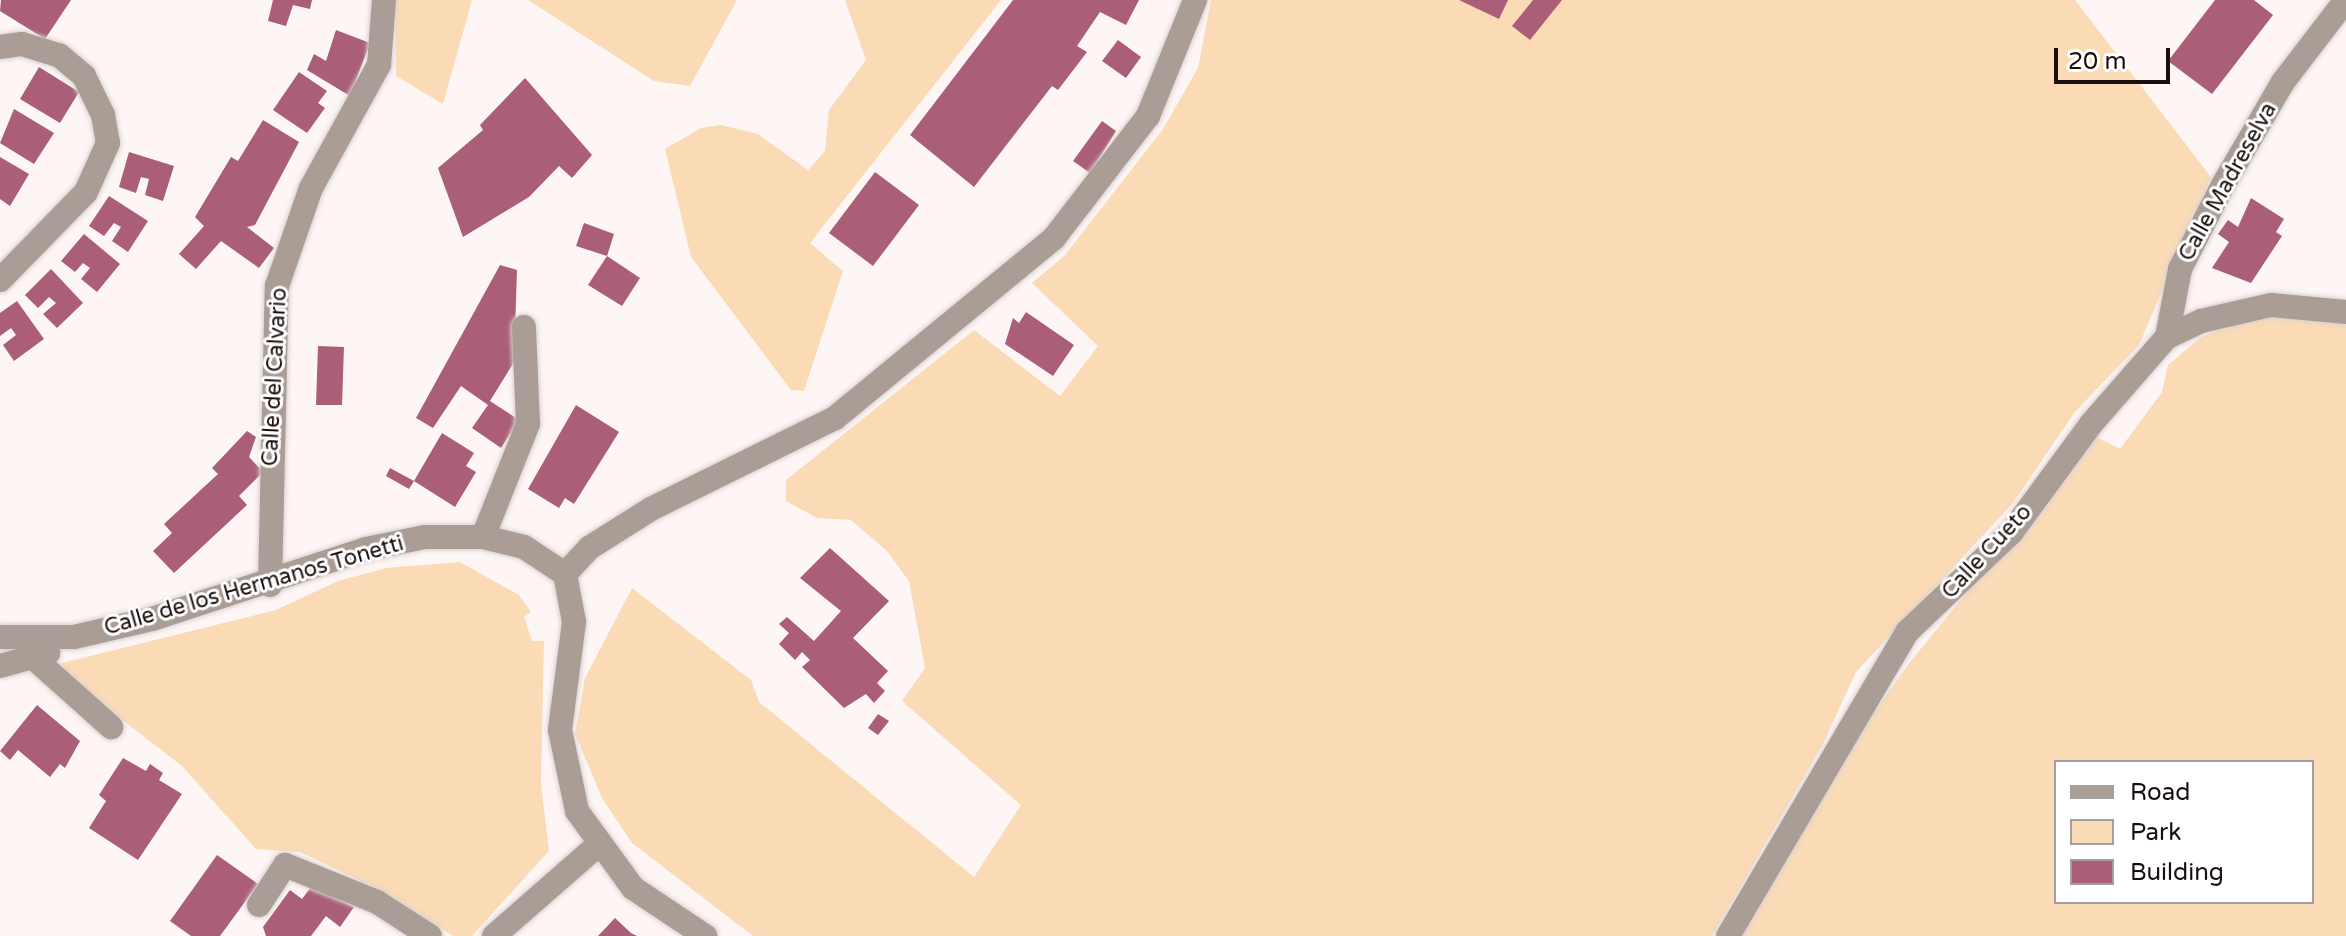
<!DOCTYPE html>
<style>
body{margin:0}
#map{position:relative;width:2346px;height:936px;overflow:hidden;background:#fdf6f5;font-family:"Varela Round",sans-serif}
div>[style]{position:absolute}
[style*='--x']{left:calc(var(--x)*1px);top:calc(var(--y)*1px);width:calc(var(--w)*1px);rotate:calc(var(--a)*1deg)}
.green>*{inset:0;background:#fadbb6}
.building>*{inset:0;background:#aa5e78}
.roads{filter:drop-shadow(0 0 2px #d9d1d0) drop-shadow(0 0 2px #d9d1d0)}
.minor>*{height:24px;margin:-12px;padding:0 12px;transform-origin:12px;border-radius:12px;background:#aa9d96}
span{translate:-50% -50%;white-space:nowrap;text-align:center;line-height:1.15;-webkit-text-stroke:6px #fff;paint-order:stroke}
.street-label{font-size:22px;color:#1b0f0e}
.legend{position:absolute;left:2054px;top:760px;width:260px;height:144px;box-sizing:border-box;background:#fff;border:2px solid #a49f9f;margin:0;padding:10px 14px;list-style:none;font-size:24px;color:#1b0f0e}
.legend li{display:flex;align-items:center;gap:16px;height:40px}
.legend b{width:40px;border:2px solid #a49f9f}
.scale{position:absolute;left:2054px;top:48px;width:116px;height:36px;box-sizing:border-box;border:4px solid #1b0f0e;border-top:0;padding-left:10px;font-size:24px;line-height:28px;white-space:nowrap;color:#1b0f0e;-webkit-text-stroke:6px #fff;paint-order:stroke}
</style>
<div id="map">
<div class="green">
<div style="clip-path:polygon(395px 0,472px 0,443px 104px,396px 76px)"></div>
<div style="clip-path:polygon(528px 0,737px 0,690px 86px,654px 81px)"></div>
<div style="clip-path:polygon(845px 0,1001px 0,810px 243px,843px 271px,804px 391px,791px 390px,691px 257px,665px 149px,701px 128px,721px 125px,758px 134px,808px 170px,825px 151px,829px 110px,866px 60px)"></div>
<div style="clip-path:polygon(1211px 0,2075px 0,2211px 177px,2139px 345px,2075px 412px,2013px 503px,1856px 672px,1823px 744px,1712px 936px,753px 936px,632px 843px,602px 798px,575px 734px,585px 678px,632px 588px,751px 680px,759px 702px,974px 877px,1021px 805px,902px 701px,925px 668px,909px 581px,886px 550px,851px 520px,817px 518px,786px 501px,786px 480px,974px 330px,1060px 396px,1098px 346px,1032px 283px,1065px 255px,1163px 129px,1198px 68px)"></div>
<div style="clip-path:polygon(evenodd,2282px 314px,2346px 325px,2346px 936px,1739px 936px,1844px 755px,1910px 662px,2095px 436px,2120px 449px,2162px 392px,2168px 365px,2200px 338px,2248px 316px,2282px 314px,2056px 762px,2312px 762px,2312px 902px,2056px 902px,2056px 762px)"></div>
<div style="clip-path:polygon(460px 562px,519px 595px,531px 612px,524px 617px,532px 641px,544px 641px,541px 783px,549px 851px,472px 936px,453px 936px,382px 891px,300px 852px,256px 849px,182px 766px,72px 681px,62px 663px,276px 610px,338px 581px,386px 568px)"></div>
</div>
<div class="building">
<div style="clip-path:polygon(1px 0,71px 0,45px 39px,0 11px)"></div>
<div style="clip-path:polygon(273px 0,312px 0,310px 9px,293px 5px,286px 26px,268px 21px)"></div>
<div style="clip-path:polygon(1013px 0,1139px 0,1126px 25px,1100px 12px,1077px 46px,1087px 52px,1058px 90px,1052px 86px,974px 187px,910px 135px)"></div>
<div style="clip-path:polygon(1459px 0,1508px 0,1499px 19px)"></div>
<div style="clip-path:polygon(1533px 0,1562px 0,1530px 40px,1512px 26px)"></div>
<div style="clip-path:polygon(2215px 0,2254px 0,2273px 15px,2212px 94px,2168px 61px)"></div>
<div style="clip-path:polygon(336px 30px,370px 43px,350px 96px,307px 70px,314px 54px,326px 61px)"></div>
<div style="clip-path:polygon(1118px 40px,1141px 57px,1126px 78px,1102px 61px)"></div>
<div style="clip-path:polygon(39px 67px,79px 92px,60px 123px,20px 99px)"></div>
<div style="clip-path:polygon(299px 72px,327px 91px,318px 103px,325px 108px,307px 133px,273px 110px)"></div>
<div style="clip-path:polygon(525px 78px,592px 155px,572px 178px,559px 166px,529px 197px,463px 237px,438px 168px,483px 130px,480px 125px)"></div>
<div style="clip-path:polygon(14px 109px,54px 133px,34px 164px,0 143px)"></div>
<div style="clip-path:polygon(263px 120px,299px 142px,255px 225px,247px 227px,274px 248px,259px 268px,221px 241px,196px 269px,179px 254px,204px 226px,195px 217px,231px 157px,238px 161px)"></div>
<div style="clip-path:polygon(1102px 121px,1116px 131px,1090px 173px,1073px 161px)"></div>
<div style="clip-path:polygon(129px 152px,174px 166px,163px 201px,145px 195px,149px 179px,141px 177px,136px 193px,119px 187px)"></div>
<div style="clip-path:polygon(0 157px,29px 174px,10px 206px,0 199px)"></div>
<div style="clip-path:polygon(875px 172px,919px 205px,873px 266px,829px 233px)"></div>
<div style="clip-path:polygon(109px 196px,148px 221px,128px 252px,112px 241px,121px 227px,114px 223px,104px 236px,89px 226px)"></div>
<div style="clip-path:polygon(2251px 198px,2284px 219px,2276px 232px,2282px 236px,2251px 283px,2212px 268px,2229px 242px,2218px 234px,2228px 220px,2238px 227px)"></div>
<div style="clip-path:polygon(584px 223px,614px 234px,607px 256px,576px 246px)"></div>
<div style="clip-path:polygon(84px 234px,120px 264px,97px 292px,81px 279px,90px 268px,83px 263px,75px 272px,61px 261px)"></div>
<div style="clip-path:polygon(607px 256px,640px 278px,622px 306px,588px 285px)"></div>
<div style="clip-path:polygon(500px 265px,517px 270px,514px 362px,490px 401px,519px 420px,501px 448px,472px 428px,488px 405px,461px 386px,433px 428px,416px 418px)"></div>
<div style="clip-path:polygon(51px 269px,83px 303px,57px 328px,43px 314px,56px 303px,49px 297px,38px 308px,25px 295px)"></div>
<div style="clip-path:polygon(17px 301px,44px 339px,14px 361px,3px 345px,16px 335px,11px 328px,0 336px,0 313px)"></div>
<div style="clip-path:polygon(1026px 312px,1074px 345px,1053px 376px,1005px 344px,1013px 318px,1019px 323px)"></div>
<div style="clip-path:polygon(318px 346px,344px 347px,342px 405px,316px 405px)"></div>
<div style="clip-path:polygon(576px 405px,619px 432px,574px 504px,565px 498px,559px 508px,528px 489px)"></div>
<div style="clip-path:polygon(247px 431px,256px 437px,249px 457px,263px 472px,239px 496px,247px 505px,174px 573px,153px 551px,172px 533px,164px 524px,218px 474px,212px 468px)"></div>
<div style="clip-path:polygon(442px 433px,474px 453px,466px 466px,476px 472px,455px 507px,414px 481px)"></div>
<div style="clip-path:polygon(390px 468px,414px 481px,409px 489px,386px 476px)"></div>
<div style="clip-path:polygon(830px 548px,889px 601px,853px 638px,888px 671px,877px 683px,885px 691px,874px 703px,866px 694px,844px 708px,802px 667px,810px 660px,802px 652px,795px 660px,779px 644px,789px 633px,779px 624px,787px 617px,814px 641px,841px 611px,800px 578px)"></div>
<div style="clip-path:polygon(37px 705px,80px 741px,65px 768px,60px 764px,50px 777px,18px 750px,10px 760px,0 751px)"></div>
<div style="clip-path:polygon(878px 714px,889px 721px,878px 735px,868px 728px)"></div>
<div style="clip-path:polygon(123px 758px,146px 771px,150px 764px,163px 773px,159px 780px,182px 794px,138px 860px,89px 828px,106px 801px,99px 795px)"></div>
<div style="clip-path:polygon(217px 855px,258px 884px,220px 936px,191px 936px,170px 921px)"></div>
<div style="clip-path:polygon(311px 887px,354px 907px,340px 927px,326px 916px,311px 936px,266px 936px,263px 927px,290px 890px,302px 899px)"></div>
<div style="clip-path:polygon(615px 918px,631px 933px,637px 936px,598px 936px)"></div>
</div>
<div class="roads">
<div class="minor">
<div style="--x:0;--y:47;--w:22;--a:-8"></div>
<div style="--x:22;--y:44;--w:39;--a:17"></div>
<div style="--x:59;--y:55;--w:33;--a:40"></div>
<div style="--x:84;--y:76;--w:43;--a:64"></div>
<div style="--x:103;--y:115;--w:28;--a:80"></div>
<div style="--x:108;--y:143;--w:54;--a:114.2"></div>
<div style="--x:86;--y:192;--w:123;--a:134.3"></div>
<div style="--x:2167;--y:337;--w:69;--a:-79.2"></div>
<div style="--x:2180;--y:269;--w:94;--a:-62.9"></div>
<div style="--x:2223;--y:185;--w:119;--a:-59.8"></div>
<div style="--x:2283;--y:82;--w:103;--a:-52.5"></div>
<div style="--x:483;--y:537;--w:122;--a:-68.3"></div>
<div style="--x:528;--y:424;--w:97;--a:-92.4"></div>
<div style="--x:565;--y:574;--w:35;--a:-47"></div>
<div style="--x:589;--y:548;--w:73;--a:-32.2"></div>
<div style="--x:651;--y:509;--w:205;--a:-26.3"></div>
<div style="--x:835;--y:418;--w:283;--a:-39.4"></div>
<div style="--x:1054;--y:238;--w:154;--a:-52.4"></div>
<div style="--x:1148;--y:116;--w:125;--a:-67.9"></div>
<div style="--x:270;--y:585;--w:299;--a:-88.7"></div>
<div style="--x:277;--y:286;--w:104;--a:-70.9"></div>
<div style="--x:311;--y:188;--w:141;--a:-61.1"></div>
<div style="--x:379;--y:65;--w:65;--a:-85.6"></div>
<div style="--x:0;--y:637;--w:74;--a:0"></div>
<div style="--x:74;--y:637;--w:80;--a:-13"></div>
<div style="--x:152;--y:619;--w:225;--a:-18.1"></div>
<div style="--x:366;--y:549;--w:60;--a:-11.5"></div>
<div style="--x:425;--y:537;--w:58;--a:0"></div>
<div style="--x:483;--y:537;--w:42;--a:13.7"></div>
<div style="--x:524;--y:547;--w:49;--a:33.4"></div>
<div style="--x:565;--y:574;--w:49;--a:79.4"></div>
<div style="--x:574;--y:622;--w:109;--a:97.4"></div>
<div style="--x:560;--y:730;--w:83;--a:78.1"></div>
<div style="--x:577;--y:811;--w:95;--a:54"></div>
<div style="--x:633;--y:888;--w:87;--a:33.7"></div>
<div style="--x:36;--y:660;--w:101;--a:41.8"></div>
<div style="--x:0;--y:666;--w:50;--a:-15.2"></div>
<div style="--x:259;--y:905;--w:48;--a:-57"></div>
<div style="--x:285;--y:865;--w:99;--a:21.9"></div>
<div style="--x:377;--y:902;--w:63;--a:32.7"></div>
<div style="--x:494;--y:936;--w:138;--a:-41.2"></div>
<div style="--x:1728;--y:936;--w:353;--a:-59.5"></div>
<div style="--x:1907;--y:632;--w:144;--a:-43.6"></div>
<div style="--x:2011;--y:533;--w:135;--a:-53.7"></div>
<div style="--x:2091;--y:424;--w:116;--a:-48.9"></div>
<div style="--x:2167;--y:337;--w:38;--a:-25"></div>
<div style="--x:2201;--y:321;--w:72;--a:-12.9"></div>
<div style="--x:2271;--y:305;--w:75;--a:5.3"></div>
</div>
</div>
<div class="street-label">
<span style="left:2228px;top:182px;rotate:-61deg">Calle Madreselva</span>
<span style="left:275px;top:377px;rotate:-87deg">Calle del Calvario</span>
<span style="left:1987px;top:552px;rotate:-47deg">Calle Cueto</span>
<span style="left:254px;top:586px;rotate:-16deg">Calle de los Hermanos Tonetti</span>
</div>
<ul class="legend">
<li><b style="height:10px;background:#aa9d96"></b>Road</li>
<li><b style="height:22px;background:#fadbb6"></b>Park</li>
<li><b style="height:22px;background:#aa5e78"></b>Building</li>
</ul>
<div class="scale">20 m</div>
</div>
